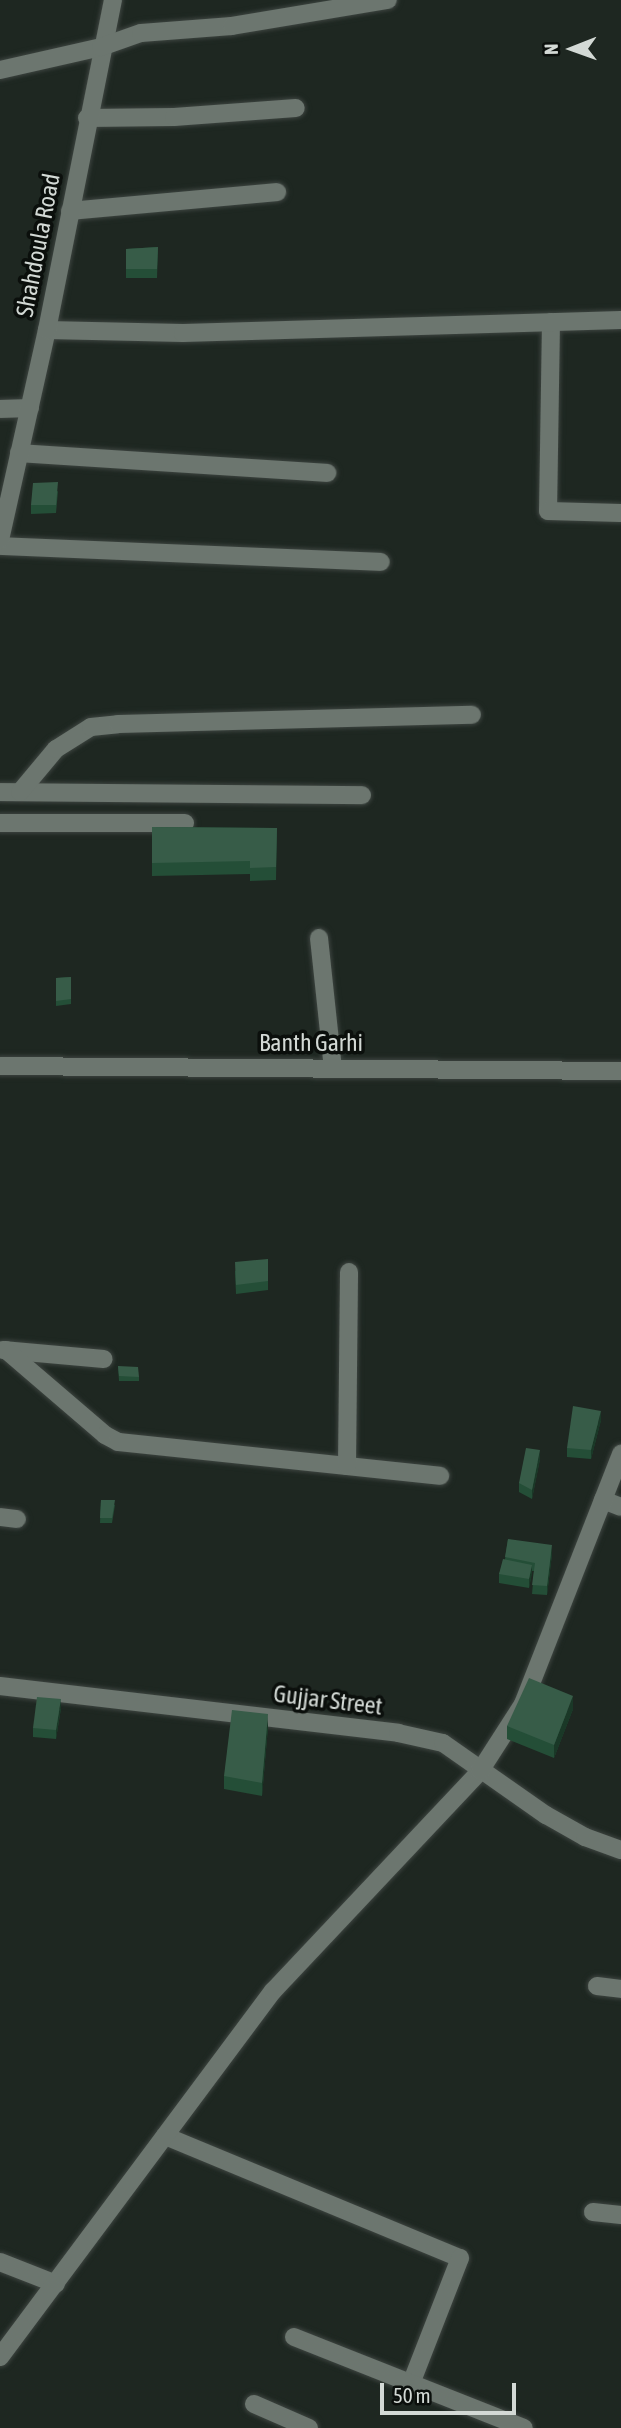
<!DOCTYPE html>
<style>
body{margin:0}
#map{position:relative;width:621px;height:2428px;overflow:hidden;background:#1e2721;font-family:"Asap Condensed",sans-serif}
div>[style]{position:absolute}
[style*='--x']{left:calc(var(--x)*1px);top:calc(var(--y)*1px);width:calc(var(--w)*1px);rotate:calc(var(--a)*1deg)}
.roads{filter:drop-shadow(0 0 2px #3d4440) drop-shadow(0 0 2px #3d4440)}
.minor>*{height:18px;margin:-9px;padding:0 9px;transform-origin:9px;border-radius:9px;background:#6c766f}
.tertiary>*{height:18px;margin:-9px;padding:0 9px;transform-origin:9px;border-radius:9px;background:#6c766f}
.secondary>*{height:18px;margin:-9px;padding:0 9px;transform-origin:9px;border-radius:9px;background:#6c766f}
.wall>*{inset:0;background:#244e37}
.shaded-wall>*{inset:0;background:#1a3827}
.building>*{inset:0;background:#375c48}
span{translate:-50% -50%;white-space:nowrap;text-align:center;line-height:1.15;-webkit-text-stroke:7px #0b0f0c;paint-order:stroke}
.street-label{font-size:24px;color:#d3d9d5}
.north{position:absolute;left:537px;top:14px;width:70px;height:70px;-webkit-text-stroke:5px #0b0f0c;paint-order:stroke;rotate:269deg;font-size:19px;font-weight:700;line-height:28px;text-align:center;color:#d3d9d5}
.north::after{content:'';display:block;margin:auto;width:24px;height:32px;background:#d3d9d5;clip-path:polygon(50% 0,100% 100%,50% 72%,0 100%)}
.scale{position:absolute;left:380px;top:2383px;width:136px;height:32px;box-sizing:border-box;border:4px solid #d3d9d5;border-top:0;padding-left:9px;font-size:21px;line-height:24px;white-space:nowrap;color:#d3d9d5;-webkit-text-stroke:5px #0b0f0c;paint-order:stroke}
</style>
<div id="map">
<div class="roads">
<div class="minor">
<div style="--x:87;--y:118;--w:87;--a:-0.7"></div>
<div style="--x:174;--y:117;--w:122;--a:-4.2"></div>
<div style="--x:70;--y:211;--w:208;--a:-5.2"></div>
<div style="--x:551;--y:322;--w:189;--a:90.9"></div>
<div style="--x:548;--y:511;--w:73;--a:1.6"></div>
<div style="--x:47;--y:330;--w:136;--a:1.3"></div>
<div style="--x:183;--y:333;--w:438;--a:-1.7"></div>
<div style="--x:0;--y:409;--w:30;--a:-2"></div>
<div style="--x:19;--y:453;--w:309;--a:3.7"></div>
<div style="--x:0;--y:546;--w:381;--a:2.4"></div>
<div style="--x:0;--y:792;--w:362;--a:0.5"></div>
<div style="--x:20;--y:792;--w:56;--a:-50.1"></div>
<div style="--x:56;--y:749;--w:41;--a:-32.2"></div>
<div style="--x:91;--y:727;--w:27;--a:-6"></div>
<div style="--x:118;--y:724;--w:354;--a:-1.5"></div>
<div style="--x:0;--y:823;--w:185;--a:0"></div>
<div style="--x:319;--y:938;--w:131;--a:83.9"></div>
<div style="--x:0;--y:1066;--w:621;--a:0.46"></div>
<div style="--x:3;--y:1350;--w:101;--a:5.1"></div>
<div style="--x:6;--y:1350;--w:130;--a:40.6"></div>
<div style="--x:105;--y:1435;--w:15;--a:28"></div>
<div style="--x:118;--y:1442;--w:324;--a:6"></div>
<div style="--x:347;--y:1466;--w:194;--a:-89.4"></div>
<div style="--x:603;--y:1500;--w:19;--a:21"></div>
<div style="--x:0;--y:1517;--w:17;--a:7"></div>
<div style="--x:0;--y:1686;--w:401;--a:6.7"></div>
<div style="--x:398;--y:1733;--w:46;--a:12.5"></div>
<div style="--x:443;--y:1743;--w:126;--a:35"></div>
<div style="--x:546;--y:1815;--w:45;--a:29.4"></div>
<div style="--x:585;--y:1837;--w:38;--a:20"></div>
<div style="--x:597;--y:1986;--w:24;--a:7"></div>
<div style="--x:165;--y:2136;--w:319;--a:22.5"></div>
<div style="--x:460;--y:2258;--w:135;--a:111.3"></div>
<div style="--x:593;--y:2212;--w:28;--a:6"></div>
<div style="--x:0;--y:2262;--w:60;--a:21.4"></div>
<div style="--x:294;--y:2337;--w:247;--a:21.6"></div>
<div style="--x:0;--y:2357;--w:457;--a:-53.3"></div>
<div style="--x:273;--y:1991;--w:302;--a:-46.7"></div>
<div style="--x:480;--y:1771;--w:80;--a:-57.3"></div>
<div style="--x:523;--y:1704;--w:269;--a:-68.6"></div>
<div style="--x:254;--y:2404;--w:60;--a:23.6"></div>
</div>
<div class="tertiary">
<div style="--x:0;--y:540;--w:215;--a:-77.4"></div>
<div style="--x:47;--y:330;--w:337;--a:-78.7"></div>
</div>
<div class="secondary">
<div style="--x:0;--y:70;--w:104;--a:-12.8"></div>
<div style="--x:101;--y:47;--w:42;--a:-19.3"></div>
<div style="--x:141;--y:33;--w:91;--a:-4.4"></div>
<div style="--x:232;--y:26;--w:158;--a:-9.5"></div>
</div>
</div>
<div class="wall">
<div style="clip-path:polygon(158px 247px,157px 278px,126px 278px,126px 249px)"></div>
<div style="clip-path:polygon(58px 491px,56px 513px,31px 514px,31px 505px)"></div>
<div style="clip-path:polygon(152px 827px,277px 828px,276px 880px,250px 881px,250px 874px,152px 876px)"></div>
<div style="clip-path:polygon(71px 977px,71px 1004px,56px 1006px,56px 978px)"></div>
<div style="clip-path:polygon(268px 1259px,268px 1290px,236px 1294px,235px 1271px)"></div>
<div style="clip-path:polygon(118px 1366px,139px 1377px,139px 1381px,119px 1381px)"></div>
<div style="clip-path:polygon(601px 1420px,591px 1459px,567px 1457px,567px 1448px)"></div>
<div style="clip-path:polygon(540px 1459px,532px 1499px,519px 1492px,519px 1483px)"></div>
<div style="clip-path:polygon(101px 1500px,115px 1505px,112px 1523px,100px 1523px)"></div>
<div style="clip-path:polygon(508px 1539px,552px 1554px,547px 1595px,532px 1594px,534px 1571px,532px 1571px,529px 1588px,499px 1583px,499px 1574px,505px 1559px)"></div>
<div style="clip-path:polygon(61px 1708px,56px 1739px,33px 1737px,33px 1728px)"></div>
<div style="clip-path:polygon(573px 1709px,554px 1758px,507px 1739px,507px 1726px)"></div>
<div style="clip-path:polygon(268px 1727px,262px 1796px,224px 1789px,224px 1776px)"></div>
</div>
<div class="shaded-wall">
<div style="clip-path:polygon(601px 1411px,601px 1420px,591px 1459px,591px 1450px)"></div>
<div style="clip-path:polygon(540px 1450px,540px 1459px,532px 1499px,532px 1490px)"></div>
<div style="clip-path:polygon(552px 1545px,552px 1554px,547px 1595px,547px 1586px)"></div>
<div style="clip-path:polygon(532px 1565px,532px 1574px,529px 1588px,529px 1579px)"></div>
<div style="clip-path:polygon(573px 1696px,573px 1709px,554px 1758px,554px 1745px)"></div>
<div style="clip-path:polygon(61px 1699px,61px 1708px,56px 1739px,56px 1730px)"></div>
<div style="clip-path:polygon(268px 1714px,268px 1727px,262px 1796px,262px 1783px)"></div>
</div>
<div class="building">
<div style="clip-path:polygon(158px 247px,157px 269px,126px 269px,126px 249px)"></div>
<div style="clip-path:polygon(58px 482px,56px 505px,31px 505px,33px 483px)"></div>
<div style="clip-path:polygon(152px 827px,277px 828px,276px 867px,250px 868px,250px 861px,152px 863px)"></div>
<div style="clip-path:polygon(71px 977px,71px 999px,56px 1001px,56px 978px)"></div>
<div style="clip-path:polygon(268px 1259px,268px 1281px,236px 1285px,235px 1262px)"></div>
<div style="clip-path:polygon(118px 1366px,138px 1367px,139px 1377px,119px 1376px)"></div>
<div style="clip-path:polygon(573px 1406px,601px 1411px,591px 1450px,567px 1448px)"></div>
<div style="clip-path:polygon(526px 1448px,540px 1450px,532px 1490px,519px 1483px)"></div>
<div style="clip-path:polygon(101px 1500px,115px 1500px,112px 1518px,100px 1518px)"></div>
<div style="clip-path:polygon(508px 1539px,552px 1545px,547px 1586px,532px 1585px,535px 1563px,505px 1557px)"></div>
<div style="clip-path:polygon(503px 1559px,532px 1565px,529px 1579px,499px 1574px)"></div>
<div style="clip-path:polygon(529px 1678px,573px 1696px,554px 1745px,507px 1726px)"></div>
<div style="clip-path:polygon(37px 1697px,61px 1699px,56px 1730px,33px 1728px)"></div>
<div style="clip-path:polygon(232px 1710px,268px 1714px,262px 1783px,224px 1776px)"></div>
</div>
<div class="street-label">
<span style="left:38px;top:245px;rotate:-79deg">Shahdoula Road</span>
<span style="left:311px;top:1043px">Banth Garhi</span>
<span style="left:328px;top:1700px;rotate:7deg">Gujjar Street</span>
</div>
<div class="north">N</div>
<div class="scale">50 m</div>
</div>
